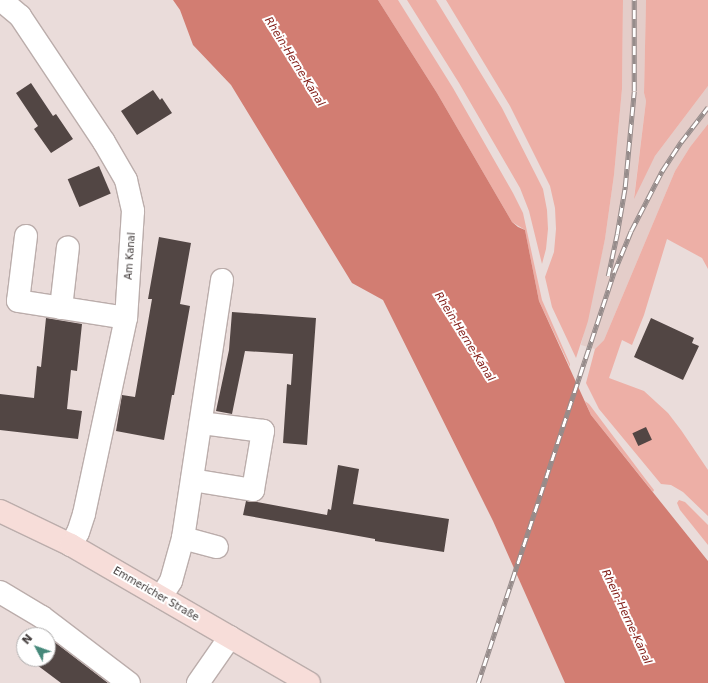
<!DOCTYPE html>
<html>
<head>
<meta charset="utf-8">
<style>
  body { margin:0 }
  #map { position:relative; width:708px; height:683px; overflow:hidden; background:#eadcda; font-family:"DejaVu Sans",sans-serif }
  div>[style] { position:absolute }
  .built>* { inset:0; background:#e4cdc9 }
  .green>* { inset:0; background:#edafa6 }
  .water>* { inset:0; background:#d27d72 }
  .building>* { inset:0; background:#524644; transform-origin:0 0 }
  .roads { filter:drop-shadow(1px 0 #bbadab) drop-shadow(-1px 0 #bbadab) drop-shadow(0 1px #bbadab) drop-shadow(0 -1px #bbadab) }
  .minor>* { height:22px; margin:-11px; padding:0 11px; transform-origin:11px; border-radius:11px; background:#fff }
  .major>* { height:22px; margin:-11px; padding:0 11px; transform-origin:11px; border-radius:11px; background:#f7ddd9 }
  .rail>* { height:4.5px; margin-top:-2.25px; transform-origin:0; background:repeating-linear-gradient(90deg,#fff 0 9px,#968c8b 0 18px); box-sizing:border-box; border-block:1px solid #968c8b }
  span { translate:-50% -50%; white-space:nowrap; text-align:center; line-height:1.15; -webkit-text-stroke:4px #fff; paint-order:stroke }
  .street-label { font-size:10px; color:#3d3736 }
  .water-label { font-size:11px; color:#811c16; font-style:italic }
  .north { position:absolute; left:16px; top:627px; width:40px; height:40px; box-sizing:border-box; background:#fff; border:1px solid #b1afaf; border-radius:50%; rotate:311deg; font-size:11px; font-weight:700; line-height:16px; text-align:center; color:#3d3736 }
  .north::after { content:''; display:block; margin:auto; width:14px; height:18px; background:#46897b; clip-path:polygon(50% 0,100% 100%,50% 72%,0 100%) }
</style>
</head>
<body>
<div id="map">
  <div class="built">
    <i style="clip-path:polygon(623px 0,646px 0,644px 93px,646px 101px,634px 197px,655px 156px,708px 86px,708px 124px,690px 147px,675px 171px,604px 340px,595px 349px,581px 345px,605px 239px,614px 175px,622px 89px)"></i>
  </div>
  <div class="green">
    <i style="clip-path:polygon(378px 0,398px 0,453px 88px,513px 193px,523px 213px,542px 300px,570px 364px,570px 367px,539px 301px,525px 230px,512px 222px,437px 93px)"></i>
    <i style="clip-path:polygon(407px 0,436px 0,502px 108px,543px 189px,547px 210px,548px 229px,546px 249px,542px 264px,529px 211px,520px 188px,459px 83px)"></i>
    <i style="clip-path:polygon(446px 0,623px 0,622px 89px,614px 175px,605px 239px,588px 321px,576px 358px,552px 307px,545px 277px,554px 252px,556px 229px,555px 208px,550px 186px,510px 106px)"></i>
    <i style="clip-path:polygon(646px 0,708px 0,708px 86px,655px 156px,634px 199px,646px 101px,644px 93px)"></i>
    <i style="clip-path:polygon(708px 124px,708px 269px,702px 258px,667px 239px,644px 315px,632px 345px,622px 340px,609px 378px,644px 391px,668px 413px,681px 430px,708px 470px,708px 516px,683px 492px,671px 485px,661px 484px,599px 409px,586px 383px,595px 349px,604px 340px,675px 171px,690px 147px)"></i>
    <i style="clip-path:polygon(585px 401px,589px 404px,647px 481px,654px 490px,653px 492px,591px 415px)"></i>
    <i style="clip-path:polygon(679px 500px,685px 502px,708px 525px,708px 545px,680px 510px,677px 503px)"></i>
  </div>
  <div class="water">
    <i style="clip-path:polygon(173px 0,378px 0,437px 93px,512px 222px,518px 227px,525px 230px,539px 301px,591px 415px,708px 561px,708px 683px,565px 683px,493px 521px,383px 300px,352px 283px,231px 85px,193px 45px,180px 10px)"></i>
  </div>
  <div class="building">
    <i style="clip-path:polygon(31px 83px,53px 116px,56px 114px,73px 139px,51px 153px,34px 129px,38px 126px,16px 93px)"></i>
    <i style="clip-path:polygon(153px 90px,160px 100px,162px 98px,172px 113px,137px 135px,121px 111px)"></i>
    <i style="left:99px;top:166px;width:30px;height:34px;rotate:67deg"></i>
    <i style="clip-path:polygon(159px 237px,191px 243px,180px 304px,190px 306px,174px 395px,172px 395px,164px 440px,116px 431px,122px 395px,135px 397px,152px 299px,148px 299px)"></i>
    <i style="clip-path:polygon(232px 312px,316px 318px,307px 445px,283px 443px,287px 384px,291px 385px,293px 354px,245px 351px,232px 414px,216px 411px,229px 350px)"></i>
    <i style="clip-path:polygon(46px 318px,82px 324px,77px 371px,71px 370px,67px 409px,82px 411px,78px 439px,0 430px,0 394px,34px 398px,37px 366px,41px 367px)"></i>
    <i style="clip-path:polygon(651px 318px,694px 338px,692px 343px,699px 346px,683px 380px,634px 357px)"></i>
    <i style="left:646px;top:427px;width:14px;height:15px;rotate:65deg"></i>
    <i style="clip-path:polygon(338px 465px,359px 469px,353px 504px,449px 519px,444px 552px,375px 541px,375px 539px,243px 515px,246px 501px,257px 502px,327px 515px,328px 509px,331px 510px)"></i>
    <i style="clip-path:polygon(48px 637px,108px 683px,61px 683px,29px 659px,48px 659px)"></i>
  </div>
  <div class="roads">
    <div class="minor">
      <i style="left:1px;top:0;width:25px;rotate:40deg"></i>
      <i style="left:20px;top:16px;width:151px;rotate:56.3deg"></i>
      <i style="left:104px;top:142px;width:44px;rotate:59.9deg"></i>
      <i style="left:126px;top:180px;width:32px;rotate:77deg"></i>
      <i style="left:133px;top:211px;width:107px;rotate:93.7deg"></i>
      <i style="left:126px;top:318px;width:200px;rotate:102.1deg"></i>
      <i style="left:84px;top:514px;width:19px;rotate:108deg"></i>
      <i style="left:78px;top:532px;width:15px;rotate:118deg"></i>
      <i style="left:26px;top:236px;width:65px;rotate:97deg"></i>
      <i style="left:18px;top:301px;width:109px;rotate:8.9deg"></i>
      <i style="left:61px;top:308px;width:61px;rotate:-83.5deg"></i>
      <i style="left:192px;top:480px;width:62px;rotate:9.3deg"></i>
      <i style="left:253px;top:490px;width:60px;rotate:-80.4deg"></i>
      <i style="left:263px;top:431px;width:63px;rotate:-172.6deg"></i>
      <i style="left:183px;top:538px;width:35px;rotate:15deg"></i>
      <i style="left:0;top:592px;width:49px;rotate:30.8deg"></i>
      <i style="left:42px;top:617px;width:109px;rotate:37.2deg"></i>
      <i style="left:161px;top:597px;width:19px;rotate:-58deg"></i>
      <i style="left:171px;top:581px;width:45px;rotate:-74.4deg"></i>
      <i style="left:183px;top:538px;width:261px;rotate:-81.4deg"></i>
      <i style="left:198px;top:683px;width:56px;rotate:-55.2deg"></i>
    </div>
    <div class="major">
      <i style="left:0;top:511px;width:79px;rotate:25.6deg"></i>
      <i style="left:71px;top:545px;width:275px;rotate:30.1deg"></i>
    </div>
  </div>
  <div class="rail">
    <i style="left:608px;top:276px;width:43px;rotate:-77.9deg"></i>
    <i style="left:617px;top:234px;width:48px;rotate:-80.3deg"></i>
    <i style="left:625px;top:187px;width:96px;rotate:-84.6deg"></i>
    <i style="left:634px;top:91px;width:91px;rotate:-90deg"></i>
    <i style="left:478px;top:683px;width:433px;rotate:-71.7deg"></i>
    <i style="left:614px;top:272px;width:44px;rotate:-67.5deg"></i>
    <i style="left:631px;top:231px;width:68px;rotate:-62.7deg"></i>
    <i style="left:662px;top:171px;width:35px;rotate:-57deg"></i>
    <i style="left:681px;top:142px;width:44px;rotate:-52.4deg"></i>
  </div>
  <div class="street-label">
    <span style="left:130px;top:256px;rotate:-86deg">Am Kanal</span>
    <span style="left:156px;top:594px;rotate:30deg">Emmericher Straße</span>
  </div>
  <div class="water-label">
    <span style="left:294px;top:62px;rotate:58deg">Rhein-Herne-Kanal</span>
    <span style="left:464px;top:337px;rotate:58deg">Rhein-Herne-Kanal</span>
    <span style="left:626px;top:617px;rotate:65deg">Rhein-Herne-Kanal</span>
  </div>
  <div class="north">N</div>
</div>
</body>
</html>
